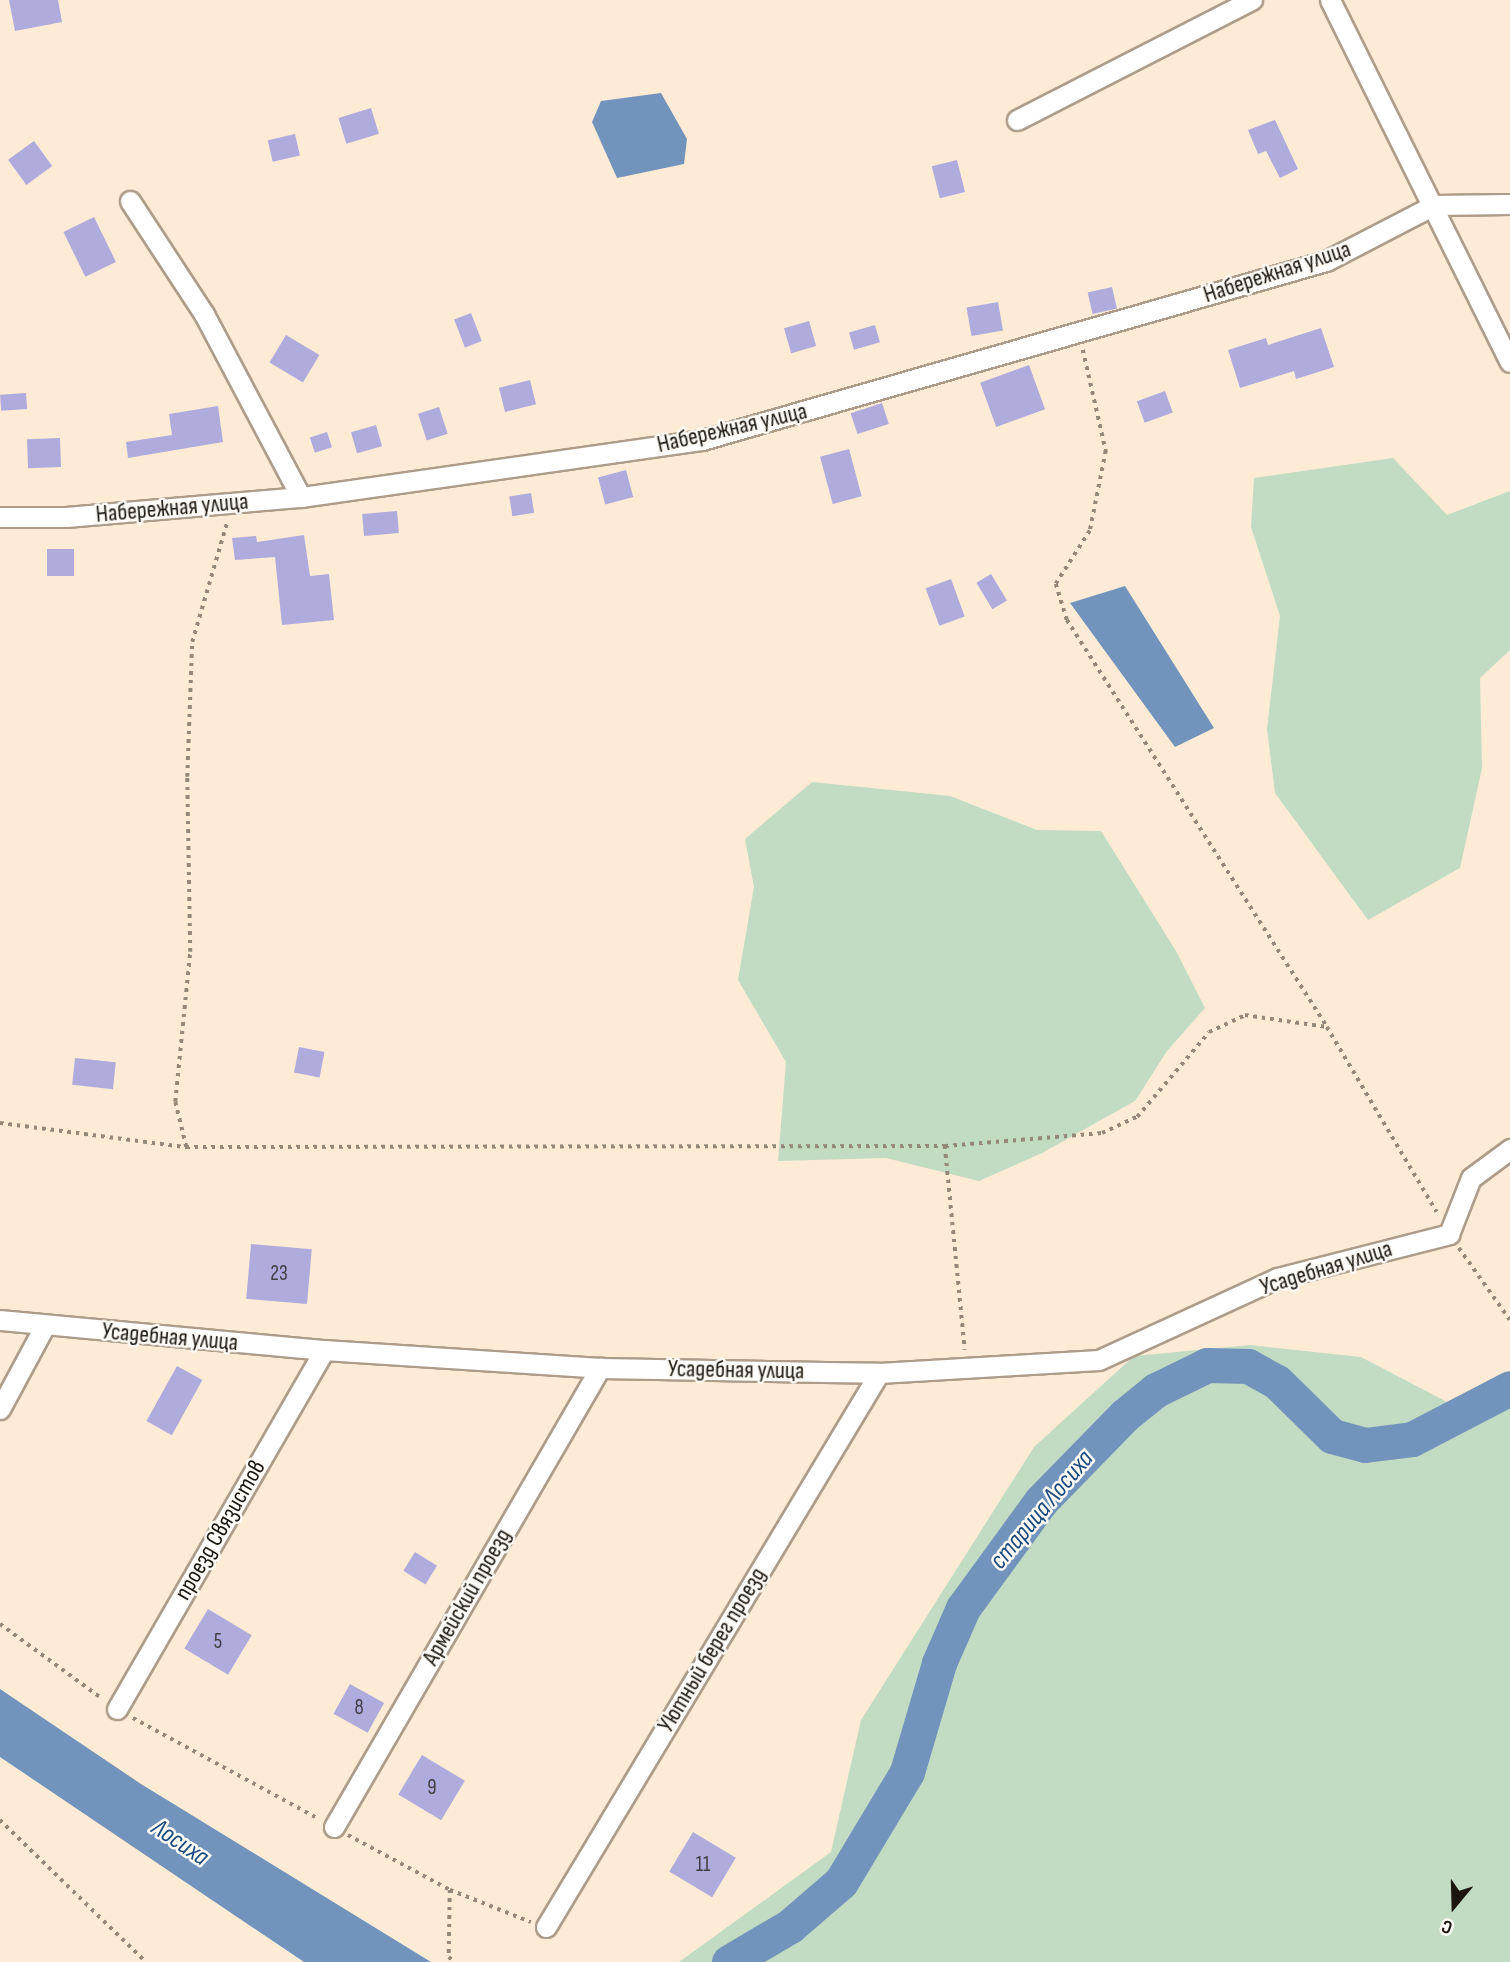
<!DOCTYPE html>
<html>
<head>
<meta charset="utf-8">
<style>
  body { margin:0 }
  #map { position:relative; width:1510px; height:1962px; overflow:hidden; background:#fdebd6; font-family:"Sofia Sans Condensed",sans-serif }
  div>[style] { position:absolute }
  .green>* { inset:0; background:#c2dbc3 }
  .water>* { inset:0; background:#7294bc }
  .river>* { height:35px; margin:-17.5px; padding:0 17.5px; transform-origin:17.5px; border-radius:17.5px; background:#7294bc }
  .building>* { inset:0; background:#afabdd; transform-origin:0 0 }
  .path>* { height:3.5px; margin-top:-1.75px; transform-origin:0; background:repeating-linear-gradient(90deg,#958879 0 3.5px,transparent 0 8.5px) }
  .roads { filter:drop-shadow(2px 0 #ad9c89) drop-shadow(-2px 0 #ad9c89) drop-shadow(0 2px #ad9c89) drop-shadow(0 -2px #ad9c89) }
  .minor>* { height:19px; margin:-9.5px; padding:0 9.5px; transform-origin:9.5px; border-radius:9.5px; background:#fff }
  span { translate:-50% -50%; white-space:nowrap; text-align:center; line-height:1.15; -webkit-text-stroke:5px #fefbf7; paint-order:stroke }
  .number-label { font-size:21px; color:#413b42 }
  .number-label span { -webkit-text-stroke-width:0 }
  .street-label { font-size:24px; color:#1c160e }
  .water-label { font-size:26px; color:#1a4a7e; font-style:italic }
  .north { position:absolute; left:1419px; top:1871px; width:70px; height:70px; -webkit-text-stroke:5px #fefbf7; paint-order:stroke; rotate:199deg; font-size:19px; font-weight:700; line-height:28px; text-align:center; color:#1c160e }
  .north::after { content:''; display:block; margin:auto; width:24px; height:32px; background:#1c160e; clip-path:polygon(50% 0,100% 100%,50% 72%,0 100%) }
</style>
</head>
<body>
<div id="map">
  <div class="green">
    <i style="clip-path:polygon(1393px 458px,1447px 515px,1510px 491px,1510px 650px,1480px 678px,1482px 768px,1460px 868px,1368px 920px,1275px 793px,1267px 729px,1280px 616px,1251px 527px,1254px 478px)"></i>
    <i style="clip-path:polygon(812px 782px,950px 796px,1037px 830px,1101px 831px,1176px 951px,1205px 1008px,1167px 1051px,1135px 1101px,1042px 1153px,979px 1181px,886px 1158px,778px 1161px,786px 1062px,738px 980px,754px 887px,745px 839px)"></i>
    <i style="clip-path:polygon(1250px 1345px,1361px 1357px,1447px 1402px,1510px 1408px,1510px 1962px,679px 1962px,831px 1852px,861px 1720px,1034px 1447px,1134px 1356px)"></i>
  </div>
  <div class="water">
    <i style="clip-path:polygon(661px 93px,687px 139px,684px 164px,617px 178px,592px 122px,601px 101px)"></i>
    <i style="clip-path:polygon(1125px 586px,1214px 728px,1175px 747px,1070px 603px)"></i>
    <i style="clip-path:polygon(0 1689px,141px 1784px,431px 1962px,304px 1962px,0 1757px)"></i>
  </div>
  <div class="river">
    <i style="left:729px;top:1962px;width:71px;rotate:-30.5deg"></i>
    <i style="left:790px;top:1926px;width:67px;rotate:-40.8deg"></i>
    <i style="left:841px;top:1882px;width:128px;rotate:-59deg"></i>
    <i style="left:907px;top:1772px;width:114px;rotate:-73.6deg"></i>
    <i style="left:939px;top:1663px;width:60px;rotate:-66.4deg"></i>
    <i style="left:963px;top:1608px;width:132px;rotate:-53.9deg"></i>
    <i style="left:1041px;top:1501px;width:120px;rotate:-45.7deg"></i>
    <i style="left:1125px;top:1415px;width:40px;rotate:-39deg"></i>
    <i style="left:1156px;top:1390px;width:57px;rotate:-26.1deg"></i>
    <i style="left:1207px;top:1365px;width:41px;rotate:1.4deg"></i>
    <i style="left:1248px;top:1366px;width:33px;rotate:29deg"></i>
    <i style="left:1277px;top:1382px;width:77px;rotate:44.5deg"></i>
    <i style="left:1332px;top:1436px;width:34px;rotate:15deg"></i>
    <i style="left:1365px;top:1445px;width:47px;rotate:-7.3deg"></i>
    <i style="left:1412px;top:1439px;width:110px;rotate:-27.5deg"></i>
  </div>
  <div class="building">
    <i style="clip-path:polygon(9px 0,58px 0,62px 22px,15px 31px)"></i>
    <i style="left:371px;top:108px;width:27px;height:34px;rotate:73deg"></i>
    <i style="clip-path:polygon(1275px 120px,1298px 169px,1280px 178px,1266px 151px,1258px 154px,1248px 130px)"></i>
    <i style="left:295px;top:134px;width:22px;height:28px;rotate:77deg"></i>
    <i style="left:34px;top:141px;width:31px;height:32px;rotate:54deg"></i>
    <i style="left:957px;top:160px;width:33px;height:26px;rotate:76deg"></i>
    <i style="left:94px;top:217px;width:50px;height:34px;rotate:64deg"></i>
    <i style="left:1112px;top:287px;width:22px;height:25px;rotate:77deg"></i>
    <i style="left:998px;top:302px;width:29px;height:32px;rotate:80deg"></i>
    <i style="left:471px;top:313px;width:30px;height:18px;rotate:69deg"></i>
    <i style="left:809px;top:321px;width:26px;height:26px;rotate:74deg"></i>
    <i style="left:875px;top:325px;width:18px;height:27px;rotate:74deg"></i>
    <i style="clip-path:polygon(1321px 328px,1334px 367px,1296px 379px,1294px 371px,1240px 388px,1228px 350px,1266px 338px,1268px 345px)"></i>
    <i style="left:286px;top:335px;width:39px;height:32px;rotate:31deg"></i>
    <i style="left:1029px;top:365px;width:47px;height:52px;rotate:70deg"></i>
    <i style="left:530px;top:380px;width:25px;height:32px;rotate:76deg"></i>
    <i style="left:1165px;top:391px;width:23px;height:30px;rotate:70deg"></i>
    <i style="left:26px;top:393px;width:16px;height:26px;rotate:86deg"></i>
    <i style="left:882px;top:403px;width:22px;height:33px;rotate:72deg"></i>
    <i style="clip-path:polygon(218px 406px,223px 442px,128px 458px,126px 442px,172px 435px,169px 414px)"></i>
    <i style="left:439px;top:407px;width:28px;height:22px;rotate:72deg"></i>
    <i style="left:376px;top:425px;width:22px;height:26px;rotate:74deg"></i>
    <i style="left:327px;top:432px;width:16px;height:18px;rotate:72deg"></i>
    <i style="left:60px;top:438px;width:29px;height:33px;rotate:88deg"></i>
    <i style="left:849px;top:449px;width:49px;height:30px;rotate:75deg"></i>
    <i style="left:626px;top:470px;width:28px;height:29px;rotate:75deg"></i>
    <i style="left:531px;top:493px;width:20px;height:22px;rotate:81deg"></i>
    <i style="left:397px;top:511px;width:22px;height:35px;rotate:85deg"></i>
    <i style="clip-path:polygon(304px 535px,310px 576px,329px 574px,334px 620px,282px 625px,275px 557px,235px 560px,232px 538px,256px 536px,257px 542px)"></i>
    <i style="left:47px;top:549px;width:27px;height:27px"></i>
    <i style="left:991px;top:574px;width:31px;height:17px;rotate:59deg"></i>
    <i style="left:951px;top:579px;width:40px;height:27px;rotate:70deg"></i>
    <i style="left:299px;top:1047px;width:26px;height:26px;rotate:11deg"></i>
    <i style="left:75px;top:1058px;width:41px;height:27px;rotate:6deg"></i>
    <i style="left:251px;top:1244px;width:61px;height:55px;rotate:5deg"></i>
    <i style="left:177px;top:1366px;width:29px;height:63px;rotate:29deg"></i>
    <i style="left:415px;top:1552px;width:26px;height:22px;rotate:32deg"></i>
    <i style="left:208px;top:1609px;width:51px;height:46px;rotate:31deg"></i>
    <i style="left:350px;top:1684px;width:39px;height:34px;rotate:29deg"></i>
    <i style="left:422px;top:1755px;width:50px;height:46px;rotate:31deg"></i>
    <i style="left:693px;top:1832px;width:50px;height:46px;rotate:31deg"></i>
  </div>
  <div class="path">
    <i style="left:1083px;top:350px;width:104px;rotate:77.2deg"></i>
    <i style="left:1106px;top:451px;width:82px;rotate:101.3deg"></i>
    <i style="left:1090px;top:531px;width:63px;rotate:122.7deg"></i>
    <i style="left:1056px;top:584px;width:38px;rotate:73deg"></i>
    <i style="left:1067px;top:620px;width:483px;rotate:57.4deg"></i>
    <i style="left:1327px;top:1027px;width:215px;rotate:59.3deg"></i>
    <i style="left:0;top:1123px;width:188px;rotate:7.4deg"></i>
    <i style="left:186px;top:1147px;width:759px;rotate:-0.08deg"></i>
    <i style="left:945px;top:1146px;width:158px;rotate:-4.7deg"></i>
    <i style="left:1102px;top:1133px;width:38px;rotate:-25deg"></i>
    <i style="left:1137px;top:1117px;width:111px;rotate:-49.7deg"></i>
    <i style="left:1209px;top:1032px;width:40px;rotate:-25deg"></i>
    <i style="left:1245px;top:1015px;width:83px;rotate:8.3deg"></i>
    <i style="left:945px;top:1146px;width:205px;rotate:84.4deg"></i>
    <i style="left:186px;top:1147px;width:46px;rotate:-103.7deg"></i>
    <i style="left:175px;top:1102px;width:151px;rotate:-84.3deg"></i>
    <i style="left:190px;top:952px;width:175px;rotate:-91deg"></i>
    <i style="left:187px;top:777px;width:135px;rotate:-87.9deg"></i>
    <i style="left:192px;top:642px;width:125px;rotate:-73.7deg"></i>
    <i style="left:1459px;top:1248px;width:88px;rotate:54.7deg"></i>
    <i style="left:0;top:1624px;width:127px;rotate:36.1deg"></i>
    <i style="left:133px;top:1718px;width:209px;rotate:28.5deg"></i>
    <i style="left:0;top:1820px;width:204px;rotate:44.2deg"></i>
    <i style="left:348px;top:1835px;width:116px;rotate:28.3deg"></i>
    <i style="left:450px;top:1890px;width:87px;rotate:21.6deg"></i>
    <i style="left:450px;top:1890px;width:67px;rotate:90.9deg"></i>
    <i style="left:449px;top:1957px;width:7px;rotate:45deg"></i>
  </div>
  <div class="roads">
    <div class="minor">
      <i style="left:1330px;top:0;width:404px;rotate:63.6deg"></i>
      <i style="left:1017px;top:120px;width:264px;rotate:-27.1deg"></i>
      <i style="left:130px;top:201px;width:135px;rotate:56.8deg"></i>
      <i style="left:204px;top:314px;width:207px;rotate:62.1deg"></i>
      <i style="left:0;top:517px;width:66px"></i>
      <i style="left:66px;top:517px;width:236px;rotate:-4.9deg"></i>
      <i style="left:301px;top:497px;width:405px;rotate:-8.1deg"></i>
      <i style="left:702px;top:440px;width:649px;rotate:-16.01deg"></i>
      <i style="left:1326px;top:261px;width:122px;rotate:-27.4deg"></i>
      <i style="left:1434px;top:205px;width:76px;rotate:-0.8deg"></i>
      <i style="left:0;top:1320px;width:325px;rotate:5.3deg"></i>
      <i style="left:324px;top:1350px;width:277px;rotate:3.7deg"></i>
      <i style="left:600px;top:1368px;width:279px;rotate:1deg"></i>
      <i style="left:879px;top:1373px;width:220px;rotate:-3.4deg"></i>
      <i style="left:1099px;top:1360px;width:196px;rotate:-24.7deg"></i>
      <i style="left:1277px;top:1278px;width:178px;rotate:-14.3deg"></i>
      <i style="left:1449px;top:1234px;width:60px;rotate:-68.6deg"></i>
      <i style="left:1471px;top:1178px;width:49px;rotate:-36.6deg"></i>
      <i style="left:0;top:1409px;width:93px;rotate:-61.8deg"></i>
      <i style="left:117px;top:1709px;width:414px;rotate:-60deg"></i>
      <i style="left:334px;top:1827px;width:531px;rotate:-59.91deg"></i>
      <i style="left:546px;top:1927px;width:646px;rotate:-58.99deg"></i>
    </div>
  </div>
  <div class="number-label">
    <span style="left:279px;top:1274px">23</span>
    <span style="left:218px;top:1642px">5</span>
    <span style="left:359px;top:1708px">8</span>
    <span style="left:432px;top:1788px">9</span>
    <span style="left:703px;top:1865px">11</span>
  </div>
  <div class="street-label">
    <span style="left:1277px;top:272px;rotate:-18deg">Набережная улица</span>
    <span style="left:732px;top:428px;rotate:-13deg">Набережная улица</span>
    <span style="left:172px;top:508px;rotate:-5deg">Набережная улица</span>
    <span style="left:1326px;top:1268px;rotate:-17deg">Усадебная улица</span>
    <span style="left:170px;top:1337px;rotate:5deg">Усадебная улица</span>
    <span style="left:736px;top:1370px;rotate:1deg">Усадебная улица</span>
    <span style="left:220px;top:1530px;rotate:-60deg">проезд Связистов</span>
    <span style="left:467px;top:1597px;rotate:-60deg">Армейский проезд</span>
    <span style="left:712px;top:1650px;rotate:-59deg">Уютный берег проезд</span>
  </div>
  <div class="water-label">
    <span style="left:1042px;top:1510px;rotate:-50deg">старица Лосиха</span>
    <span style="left:180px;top:1843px;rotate:34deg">Лосиха</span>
  </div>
  <div class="north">С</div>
</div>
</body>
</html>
